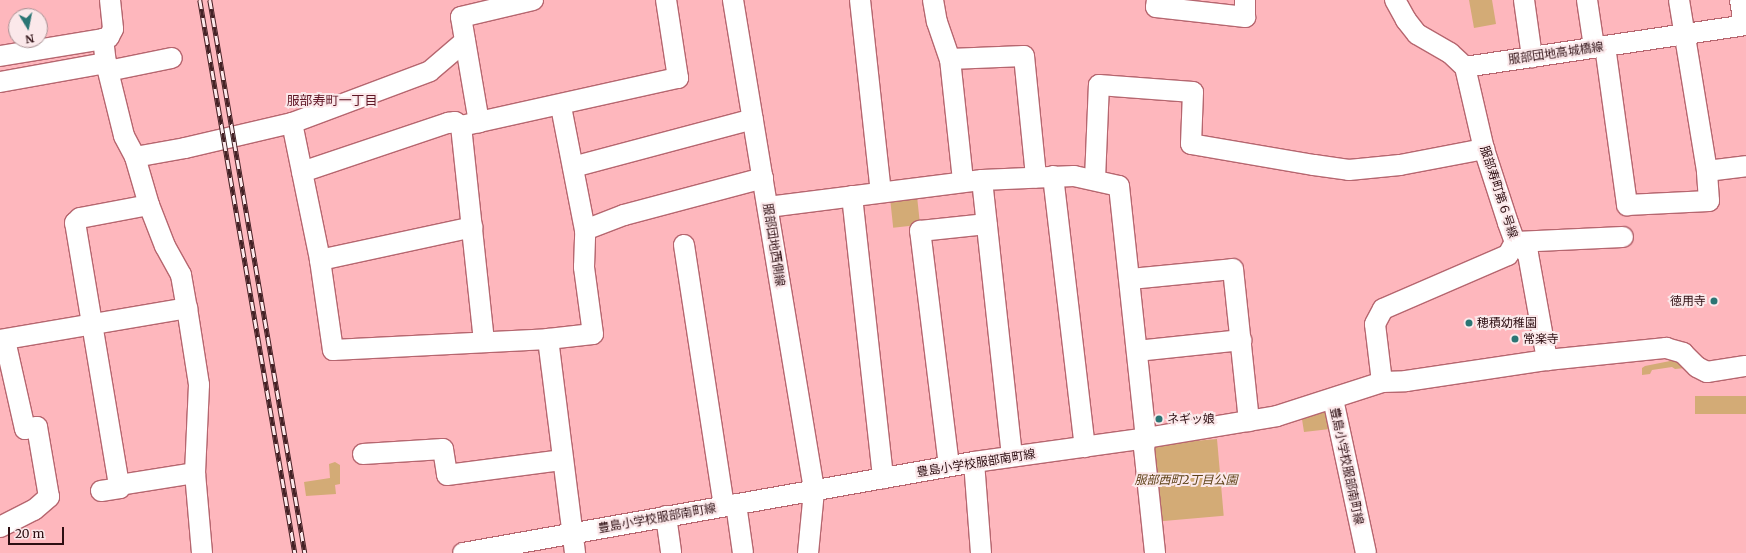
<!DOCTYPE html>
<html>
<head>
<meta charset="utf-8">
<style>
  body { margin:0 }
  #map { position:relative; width:1746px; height:553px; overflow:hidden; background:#feb7bd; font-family:Merriweather,"Noto Sans JP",serif }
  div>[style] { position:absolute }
  .green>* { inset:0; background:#d3ab76; transform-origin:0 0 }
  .roads { filter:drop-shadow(1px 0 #b6666f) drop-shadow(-1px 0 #b6666f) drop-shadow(0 1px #b6666f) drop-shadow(0 -1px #b6666f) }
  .street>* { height:20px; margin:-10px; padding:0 10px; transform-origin:10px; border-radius:10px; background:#fff }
  .rail>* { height:4.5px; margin-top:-2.25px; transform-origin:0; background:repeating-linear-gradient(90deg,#fbe8ea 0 9px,#452226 0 18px); box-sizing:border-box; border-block:1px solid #452226 }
  .dots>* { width:11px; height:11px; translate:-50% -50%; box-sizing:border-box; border:2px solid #fbe8ea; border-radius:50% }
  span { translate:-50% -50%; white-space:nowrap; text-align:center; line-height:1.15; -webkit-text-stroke:4px #fbe8ea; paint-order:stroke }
  .street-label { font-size:12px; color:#2d0e12 }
  .poi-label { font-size:12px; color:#2d0e12 }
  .right { translate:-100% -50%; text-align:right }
  .left { translate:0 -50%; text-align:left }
  .park-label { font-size:12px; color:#5e4218; font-style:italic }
  .neighbourhood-label { font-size:13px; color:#5f1726 }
  .north { position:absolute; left:8px; top:8px; width:40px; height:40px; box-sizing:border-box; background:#fbe8ea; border:1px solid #a99194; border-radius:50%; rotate:170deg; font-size:11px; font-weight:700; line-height:16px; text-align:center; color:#2d0e12 }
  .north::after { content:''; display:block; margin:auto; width:14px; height:18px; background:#2b7574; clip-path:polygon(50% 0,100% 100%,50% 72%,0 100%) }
  .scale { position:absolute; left:8px; top:527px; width:56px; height:18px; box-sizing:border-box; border:2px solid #2d0e12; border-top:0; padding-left:5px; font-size:12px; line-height:14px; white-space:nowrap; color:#2d0e12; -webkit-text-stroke:3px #fbe8ea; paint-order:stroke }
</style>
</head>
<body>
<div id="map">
  <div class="green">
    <i style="clip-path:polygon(1469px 0,1492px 0,1496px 24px,1474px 28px)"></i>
    <i style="left:917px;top:196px;width:29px;height:27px;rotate:84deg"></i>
    <i style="clip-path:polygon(1670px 361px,1678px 361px,1685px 368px,1675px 369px,1672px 367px,1652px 370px,1650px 374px,1642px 375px,1642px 368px,1645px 366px)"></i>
    <i style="left:1746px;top:396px;width:18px;height:51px;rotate:90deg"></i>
    <i style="clip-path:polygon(1324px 412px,1327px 414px,1330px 429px,1304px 432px,1302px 419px)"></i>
    <i style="left:1217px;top:439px;width:77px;height:66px;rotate:85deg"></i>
    <i style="clip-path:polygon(335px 462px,340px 465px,340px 484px,335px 485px,336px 494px,306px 496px,304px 482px,330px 478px,329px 464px)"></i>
  </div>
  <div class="roads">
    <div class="street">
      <i style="left:110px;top:0;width:29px;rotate:84deg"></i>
      <i style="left:113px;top:29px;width:9px;rotate:117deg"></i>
      <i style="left:109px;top:37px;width:6px;rotate:162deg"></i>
      <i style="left:103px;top:39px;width:24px;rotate:83deg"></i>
      <i style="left:106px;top:63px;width:75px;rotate:76.1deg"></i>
      <i style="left:124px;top:136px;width:24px;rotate:62deg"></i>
      <i style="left:135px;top:157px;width:50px;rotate:73.7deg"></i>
      <i style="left:149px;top:205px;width:44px;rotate:68.7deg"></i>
      <i style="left:165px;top:246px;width:33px;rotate:61deg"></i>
      <i style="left:181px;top:275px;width:34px;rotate:80deg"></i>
      <i style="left:187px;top:308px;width:78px;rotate:81.1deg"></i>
      <i style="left:199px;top:385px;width:88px;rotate:92.6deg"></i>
      <i style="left:195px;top:473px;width:80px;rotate:85deg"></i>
      <i style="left:533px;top:0;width:74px;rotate:166.7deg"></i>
      <i style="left:461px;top:17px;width:107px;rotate:80.3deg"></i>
      <i style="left:479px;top:122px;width:204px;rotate:-12.5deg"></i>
      <i style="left:678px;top:78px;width:79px;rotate:-98.7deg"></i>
      <i style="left:733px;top:0;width:498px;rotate:80.6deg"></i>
      <i style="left:814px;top:491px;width:62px;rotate:95.5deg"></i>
      <i style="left:860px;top:0;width:193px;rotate:83.8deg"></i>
      <i style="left:933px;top:0;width:22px;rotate:80deg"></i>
      <i style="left:937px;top:22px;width:39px;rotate:71deg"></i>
      <i style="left:950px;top:59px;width:123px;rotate:83.9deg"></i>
      <i style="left:1157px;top:0;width:7px;rotate:98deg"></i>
      <i style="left:1156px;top:7px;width:90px;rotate:6.4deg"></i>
      <i style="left:1245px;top:17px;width:17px;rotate:-90deg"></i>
      <i style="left:1395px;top:0;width:23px;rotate:61deg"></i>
      <i style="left:1406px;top:20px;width:18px;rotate:52deg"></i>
      <i style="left:1417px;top:34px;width:38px;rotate:30deg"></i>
      <i style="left:1450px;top:53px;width:21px;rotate:43deg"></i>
      <i style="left:1465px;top:67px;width:84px;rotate:77deg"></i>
      <i style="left:1484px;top:149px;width:78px;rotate:72deg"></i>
      <i style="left:1508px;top:223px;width:20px;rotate:70deg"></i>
      <i style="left:1515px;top:242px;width:18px;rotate:43deg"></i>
      <i style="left:1528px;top:254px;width:108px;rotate:79.8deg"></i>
      <i style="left:1524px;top:0;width:58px;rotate:82deg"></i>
      <i style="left:1587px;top:0;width:48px;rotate:81.5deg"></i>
      <i style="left:1740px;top:0;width:25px;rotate:81deg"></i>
      <i style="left:1605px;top:46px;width:161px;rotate:82.1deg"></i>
      <i style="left:1627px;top:205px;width:82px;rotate:-2.8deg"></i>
      <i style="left:1709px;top:201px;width:30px;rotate:-94deg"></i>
      <i style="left:1707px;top:171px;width:173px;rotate:-99.3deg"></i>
      <i style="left:0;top:56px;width:104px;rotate:-9.4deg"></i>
      <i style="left:950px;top:59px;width:74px;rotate:-2.3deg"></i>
      <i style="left:1024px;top:56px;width:122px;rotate:84.3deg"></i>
      <i style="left:1465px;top:67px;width:284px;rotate:-8.5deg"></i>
      <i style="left:108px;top:71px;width:65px;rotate:-11.5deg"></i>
      <i style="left:0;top:82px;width:108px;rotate:-10.2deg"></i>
      <i style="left:479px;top:122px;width:18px;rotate:167deg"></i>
      <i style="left:461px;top:126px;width:217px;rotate:83.9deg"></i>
      <i style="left:292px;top:123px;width:140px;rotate:78.4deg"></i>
      <i style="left:320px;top:260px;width:91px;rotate:81.8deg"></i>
      <i style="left:333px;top:350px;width:215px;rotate:-2.9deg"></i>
      <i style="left:548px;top:339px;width:45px;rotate:-6.3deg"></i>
      <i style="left:593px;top:334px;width:68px;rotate:-97.7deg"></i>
      <i style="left:584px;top:267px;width:37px;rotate:-88deg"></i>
      <i style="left:585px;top:230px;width:126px;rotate:-101deg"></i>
      <i style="left:135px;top:157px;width:51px;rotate:-10.2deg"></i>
      <i style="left:185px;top:148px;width:110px;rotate:-13.2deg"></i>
      <i style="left:292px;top:123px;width:147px;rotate:-20.6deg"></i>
      <i style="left:430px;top:71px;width:46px;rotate:-40.6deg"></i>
      <i style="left:573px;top:167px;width:186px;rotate:-14.9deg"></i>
      <i style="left:1707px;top:171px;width:39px;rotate:-7deg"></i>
      <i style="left:302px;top:172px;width:154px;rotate:-18.6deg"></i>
      <i style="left:448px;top:123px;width:7px;rotate:-8deg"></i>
      <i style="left:455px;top:122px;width:7px;rotate:34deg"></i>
      <i style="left:1053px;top:176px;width:273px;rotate:83.3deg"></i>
      <i style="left:1095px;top:179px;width:94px;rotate:-87.6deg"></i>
      <i style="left:1099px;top:85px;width:94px;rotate:4.3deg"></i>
      <i style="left:1193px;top:92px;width:52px;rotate:92.2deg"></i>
      <i style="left:1191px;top:144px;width:125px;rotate:9.7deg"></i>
      <i style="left:1314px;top:165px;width:35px;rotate:8deg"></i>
      <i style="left:1349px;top:170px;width:51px;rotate:-5.6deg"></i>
      <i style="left:1400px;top:165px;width:86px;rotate:-10.8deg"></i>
      <i style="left:982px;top:180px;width:278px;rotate:83.8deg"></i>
      <i style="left:852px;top:196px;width:284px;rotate:83.7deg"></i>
      <i style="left:768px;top:207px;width:216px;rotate:-7.2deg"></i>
      <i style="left:982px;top:180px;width:92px;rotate:-2.5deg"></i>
      <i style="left:1074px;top:176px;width:46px;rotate:12.5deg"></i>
      <i style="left:1119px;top:186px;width:253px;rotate:83.9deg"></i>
      <i style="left:1146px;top:438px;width:10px;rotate:101deg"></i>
      <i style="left:1144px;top:448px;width:106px;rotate:84deg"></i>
      <i style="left:585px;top:230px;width:42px;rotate:-21deg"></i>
      <i style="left:624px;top:215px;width:144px;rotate:-14.9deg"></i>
      <i style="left:684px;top:245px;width:264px;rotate:81.3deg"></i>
      <i style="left:320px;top:260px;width:156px;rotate:-12.2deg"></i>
      <i style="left:1130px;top:279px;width:103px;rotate:-5.5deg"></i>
      <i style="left:1233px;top:269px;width:153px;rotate:84deg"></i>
      <i style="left:548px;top:339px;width:216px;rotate:82.8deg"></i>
      <i style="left:0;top:340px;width:190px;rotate:-9.7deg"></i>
      <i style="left:1137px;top:351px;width:105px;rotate:-6deg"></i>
      <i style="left:1382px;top:382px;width:58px;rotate:-96.9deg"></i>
      <i style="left:1375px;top:324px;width:17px;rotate:-62deg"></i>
      <i style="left:1383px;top:309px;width:136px;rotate:-23.4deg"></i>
      <i style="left:1508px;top:255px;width:15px;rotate:-62deg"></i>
      <i style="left:1515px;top:242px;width:108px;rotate:-2.7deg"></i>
      <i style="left:1333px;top:399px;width:157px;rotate:77.9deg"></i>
      <i style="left:363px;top:454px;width:80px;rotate:-3.6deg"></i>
      <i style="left:443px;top:449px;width:26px;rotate:81deg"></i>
      <i style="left:447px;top:475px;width:117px;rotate:-7.4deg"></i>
      <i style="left:974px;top:462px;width:91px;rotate:85.6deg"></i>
      <i style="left:949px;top:466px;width:237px;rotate:-97deg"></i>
      <i style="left:920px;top:231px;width:67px;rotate:-6deg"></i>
      <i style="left:119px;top:485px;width:266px;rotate:-99.5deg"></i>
      <i style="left:75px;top:223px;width:7px;rotate:-45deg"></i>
      <i style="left:80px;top:218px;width:70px;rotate:-10.7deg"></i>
      <i style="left:101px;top:491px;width:19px;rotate:-9deg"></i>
      <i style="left:120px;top:488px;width:3px;rotate:-108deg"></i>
      <i style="left:119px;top:485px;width:77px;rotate:-9deg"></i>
      <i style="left:736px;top:504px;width:49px;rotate:81.9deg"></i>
      <i style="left:666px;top:516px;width:37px;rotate:82deg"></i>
      <i style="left:0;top:527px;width:38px;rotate:-27deg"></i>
      <i style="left:34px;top:510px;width:20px;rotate:-41deg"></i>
      <i style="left:49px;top:497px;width:71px;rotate:-99.7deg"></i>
      <i style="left:37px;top:427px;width:12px;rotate:171deg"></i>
      <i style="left:25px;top:429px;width:91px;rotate:-102.7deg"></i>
      <i style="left:463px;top:553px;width:519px;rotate:-10.1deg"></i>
      <i style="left:974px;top:462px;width:174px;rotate:-7.9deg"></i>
      <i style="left:1146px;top:438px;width:133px;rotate:-9.5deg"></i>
      <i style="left:1277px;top:416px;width:110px;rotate:-17.9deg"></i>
      <i style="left:1382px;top:382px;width:24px;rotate:-2deg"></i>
      <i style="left:1406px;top:381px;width:143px;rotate:-8.5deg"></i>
      <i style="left:1547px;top:360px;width:120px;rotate:-5.8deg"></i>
      <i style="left:1666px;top:348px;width:18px;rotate:16deg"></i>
      <i style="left:1683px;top:353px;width:20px;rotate:45deg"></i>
      <i style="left:1697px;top:367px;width:11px;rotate:27deg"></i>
      <i style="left:1707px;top:372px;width:39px;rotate:-9deg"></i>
    </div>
  </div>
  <div class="rail">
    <i style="left:200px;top:0;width:561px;rotate:80.25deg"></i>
    <i style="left:210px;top:0;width:561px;rotate:80.25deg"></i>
  </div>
  <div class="dots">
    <i style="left:1714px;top:301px;background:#2b7574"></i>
    <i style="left:1469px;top:323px;background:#2b7574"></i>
    <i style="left:1515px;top:339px;background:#2b7574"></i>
    <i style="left:1159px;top:419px;background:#2b7574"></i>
  </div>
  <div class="street-label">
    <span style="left:1556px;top:53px;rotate:-8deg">服部団地高城橋線</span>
    <span style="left:1499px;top:192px;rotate:72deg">服部寿町第６号線</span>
    <span style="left:774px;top:245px;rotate:81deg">服部団地西側線</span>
    <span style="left:976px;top:463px;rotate:-9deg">豊島小学校服部南町線</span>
    <span style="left:1347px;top:466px;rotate:78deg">豊島小学校服部南町線</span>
    <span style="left:657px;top:518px;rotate:-10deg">豊島小学校服部南町線</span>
  </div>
  <div class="poi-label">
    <span class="right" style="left:1706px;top:301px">徳用寺</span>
    <span class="left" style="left:1477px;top:323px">穂積幼稚園</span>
    <span class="left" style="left:1523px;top:339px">常楽寺</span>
    <span class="left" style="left:1167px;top:419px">ネギッ娘</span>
  </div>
  <div class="park-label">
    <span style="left:1186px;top:480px">服部西町2丁目公園</span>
  </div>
  <div class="neighbourhood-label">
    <span style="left:332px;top:101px">服部寿町一丁目</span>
  </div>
  <div class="north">N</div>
  <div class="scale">20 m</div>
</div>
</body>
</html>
